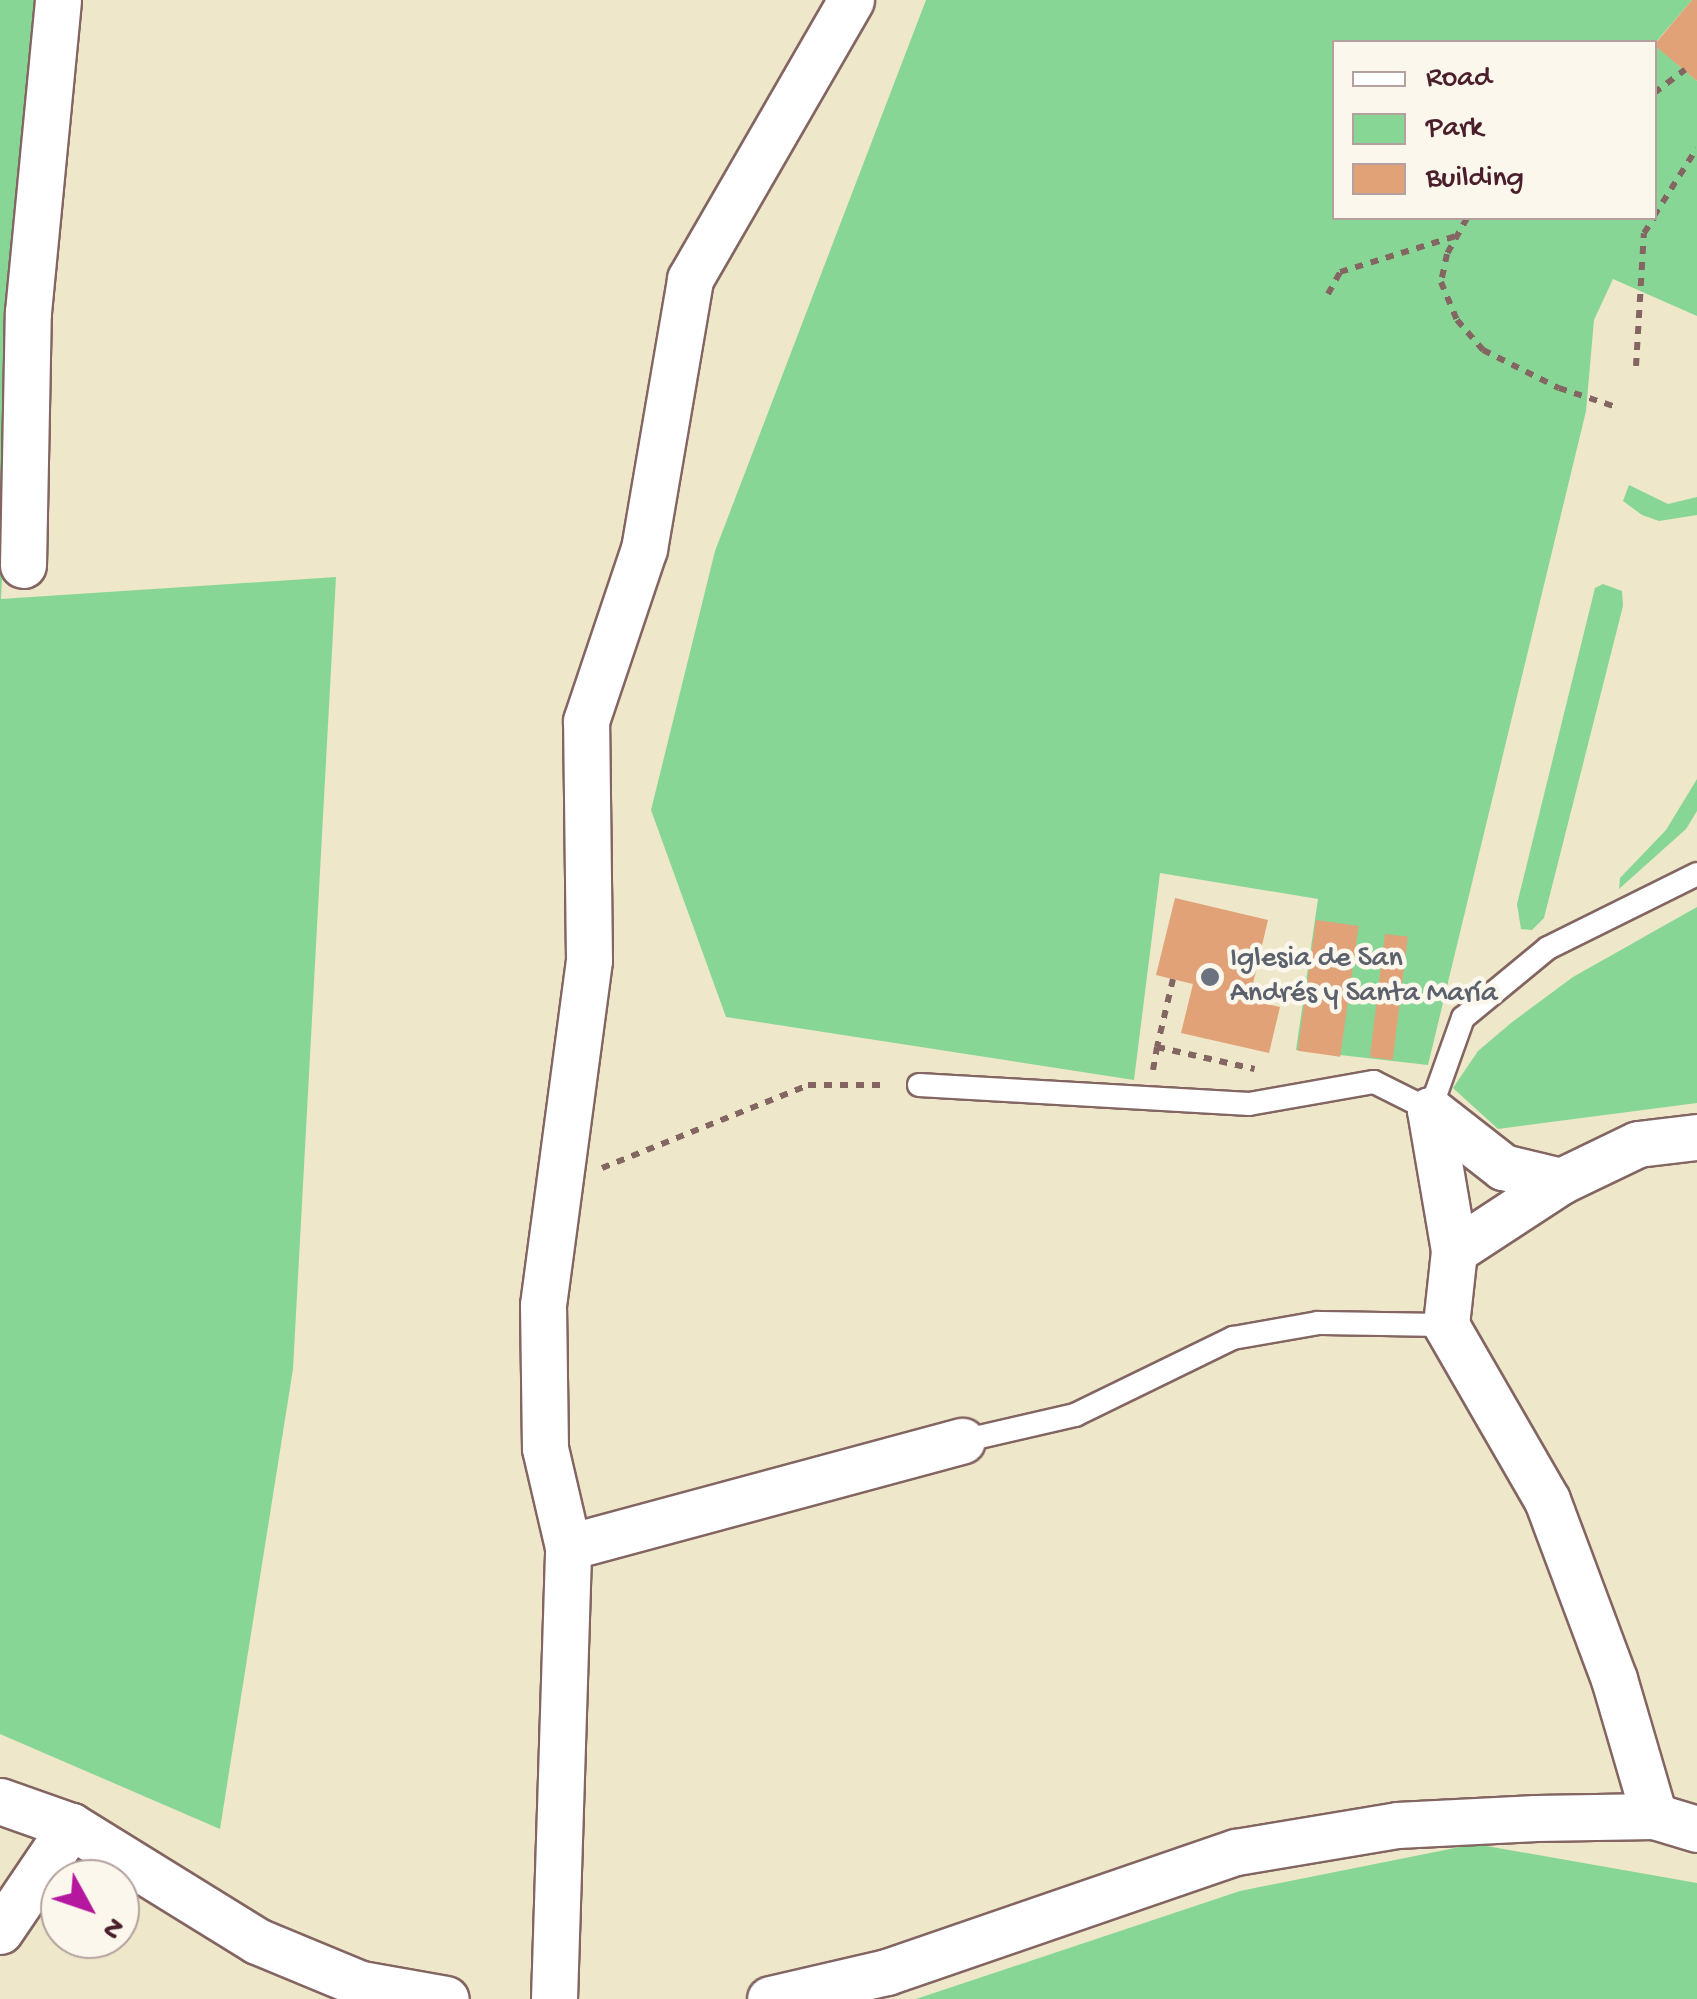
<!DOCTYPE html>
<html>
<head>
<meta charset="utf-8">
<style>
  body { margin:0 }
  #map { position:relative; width:1697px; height:1999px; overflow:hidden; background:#eee7c9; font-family:"Gochi Hand",sans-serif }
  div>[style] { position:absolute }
  .green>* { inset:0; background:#88d695 }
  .building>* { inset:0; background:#e1a278; transform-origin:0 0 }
  .path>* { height:6px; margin-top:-3px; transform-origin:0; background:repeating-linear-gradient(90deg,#836562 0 8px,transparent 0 16px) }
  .roads { filter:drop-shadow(2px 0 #836562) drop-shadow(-2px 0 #836562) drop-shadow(0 2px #836562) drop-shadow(0 -2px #836562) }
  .lane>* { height:22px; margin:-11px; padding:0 11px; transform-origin:11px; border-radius:11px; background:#fff }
  .street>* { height:45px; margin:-22.5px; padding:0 22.5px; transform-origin:22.5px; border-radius:22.5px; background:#fff }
  .dots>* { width:28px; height:28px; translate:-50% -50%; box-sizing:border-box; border:5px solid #fbf7ec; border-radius:50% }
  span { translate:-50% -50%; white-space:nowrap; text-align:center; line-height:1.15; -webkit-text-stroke:9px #fbf7ec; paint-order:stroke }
  .worship-label { font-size:30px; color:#5b616d }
  .left { translate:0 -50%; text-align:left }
  .legend { position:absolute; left:1332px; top:40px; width:325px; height:180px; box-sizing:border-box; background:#fbf7ec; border:2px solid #b4a19f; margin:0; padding:12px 18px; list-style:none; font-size:30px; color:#4a1f2b }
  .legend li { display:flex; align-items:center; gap:20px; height:50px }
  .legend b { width:50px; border:2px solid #b4a19f }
  .north { position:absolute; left:40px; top:1859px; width:100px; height:100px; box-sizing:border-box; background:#fbf7ec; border:2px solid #b4a19f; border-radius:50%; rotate:130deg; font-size:28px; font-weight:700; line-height:40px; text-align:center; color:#4a1f2b }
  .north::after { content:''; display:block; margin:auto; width:35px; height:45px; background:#b5179e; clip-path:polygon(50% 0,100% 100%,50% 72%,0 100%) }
</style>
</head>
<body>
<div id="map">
  <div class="green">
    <i style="clip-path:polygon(0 0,39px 0,24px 116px,1px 599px,336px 577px,293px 1369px,220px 1829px,0 1734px)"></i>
    <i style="clip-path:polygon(926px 0,1692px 0,1655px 43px,1334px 42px,1334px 218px,1654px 218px,1655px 45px,1697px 81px,1697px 316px,1613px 279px,1594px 320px,1586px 411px,1428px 1065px,1296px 1050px,1318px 899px,1160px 873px,1134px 1080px,726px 1017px,651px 810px,715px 551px)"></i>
    <i style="clip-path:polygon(1629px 485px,1668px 504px,1697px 497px,1697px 515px,1659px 521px,1642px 515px,1623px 501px)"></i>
    <i style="clip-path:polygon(1603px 584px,1622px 591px,1623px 606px,1544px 918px,1532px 930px,1521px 929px,1517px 904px,1595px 588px)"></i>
    <i style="clip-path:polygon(1697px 779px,1697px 811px,1686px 829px,1619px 889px,1620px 878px,1666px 830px)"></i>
    <i style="clip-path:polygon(1697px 907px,1697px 1103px,1498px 1129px,1453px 1088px,1478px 1051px,1511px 1023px,1573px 977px)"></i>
    <i style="clip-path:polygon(1475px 1844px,1697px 1883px,1697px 1999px,916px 1999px,1240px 1891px)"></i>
  </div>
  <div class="building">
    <i style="clip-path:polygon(1692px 0,1697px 0,1697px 81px,1654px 45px)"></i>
    <i style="clip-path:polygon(1175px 898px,1268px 920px,1249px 1000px,1280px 1007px,1269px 1053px,1181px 1033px,1193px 984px,1156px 975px)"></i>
    <i style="left:1316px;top:920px;width:43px;height:132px;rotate:8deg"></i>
    <i style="left:1385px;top:934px;width:23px;height:124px;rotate:7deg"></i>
  </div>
  <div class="path">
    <i style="left:1654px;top:93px;width:39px;rotate:-37deg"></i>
    <i style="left:1654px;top:216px;width:80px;rotate:-57.7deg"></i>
    <i style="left:1467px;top:218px;width:41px;rotate:119.1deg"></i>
    <i style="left:1447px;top:254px;width:29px;rotate:102deg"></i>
    <i style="left:1441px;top:282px;width:41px;rotate:67.2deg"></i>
    <i style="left:1457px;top:320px;width:40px;rotate:49deg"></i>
    <i style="left:1483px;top:350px;width:85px;rotate:26.6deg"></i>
    <i style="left:1559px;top:388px;width:57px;rotate:18.4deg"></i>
    <i style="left:1328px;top:294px;width:25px;rotate:-61deg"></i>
    <i style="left:1340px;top:272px;width:121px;rotate:-17.2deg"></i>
    <i style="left:1636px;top:366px;width:133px;rotate:-86.6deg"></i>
    <i style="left:1644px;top:233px;width:18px;rotate:-56deg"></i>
    <i style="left:1173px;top:979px;width:70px;rotate:103.2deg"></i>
    <i style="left:1157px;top:1047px;width:100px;rotate:12.7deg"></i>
    <i style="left:1153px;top:1070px;width:23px;rotate:-80deg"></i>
    <i style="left:602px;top:1168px;width:222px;rotate:-21.9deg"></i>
    <i style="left:808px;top:1085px;width:80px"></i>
  </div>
  <div class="roads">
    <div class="lane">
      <i style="left:919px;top:1085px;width:331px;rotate:3.3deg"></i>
      <i style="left:1249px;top:1104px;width:127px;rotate:-10deg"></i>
      <i style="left:1374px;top:1082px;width:63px;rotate:26.6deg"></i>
      <i style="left:1430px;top:1110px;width:98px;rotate:-70.3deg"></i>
      <i style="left:1463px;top:1018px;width:110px;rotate:-39.5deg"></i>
      <i style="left:1548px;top:948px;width:166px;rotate:-26.4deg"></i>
      <i style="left:962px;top:1441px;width:116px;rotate:-13deg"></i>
      <i style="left:1075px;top:1415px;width:176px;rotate:-26deg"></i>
      <i style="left:1233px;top:1338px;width:86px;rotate:-10deg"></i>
      <i style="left:1318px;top:1323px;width:128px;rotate:0.9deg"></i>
    </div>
    <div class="street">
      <i style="left:23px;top:565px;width:253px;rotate:-88.9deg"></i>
      <i style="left:28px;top:312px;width:313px;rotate:-84.5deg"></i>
      <i style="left:1430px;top:1110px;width:143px;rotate:80.3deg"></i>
      <i style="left:1454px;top:1251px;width:74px;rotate:96.2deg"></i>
      <i style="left:1446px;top:1325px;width:202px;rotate:60deg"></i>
      <i style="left:1547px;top:1500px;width:191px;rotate:69.5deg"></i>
      <i style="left:1614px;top:1679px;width:143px;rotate:73.7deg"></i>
      <i style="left:1430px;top:1110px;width:93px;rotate:38deg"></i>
      <i style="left:1503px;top:1167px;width:60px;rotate:13.6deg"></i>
      <i style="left:1454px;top:1251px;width:128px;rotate:-33.2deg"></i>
      <i style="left:1561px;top:1181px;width:85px;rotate:-25.7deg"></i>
      <i style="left:1638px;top:1144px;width:59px;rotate:-6.8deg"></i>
      <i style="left:568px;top:1547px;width:408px;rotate:-15.1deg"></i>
      <i style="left:0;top:1801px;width:75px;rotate:19.4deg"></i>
      <i style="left:71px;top:1826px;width:219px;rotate:31.7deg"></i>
      <i style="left:257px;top:1941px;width:113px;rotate:22.5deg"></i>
      <i style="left:361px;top:1984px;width:86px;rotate:10deg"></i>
      <i style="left:0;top:1931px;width:127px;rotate:-55.9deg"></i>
      <i style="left:554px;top:1999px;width:452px;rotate:-88.2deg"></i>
      <i style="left:568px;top:1547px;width:102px;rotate:-103.1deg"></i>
      <i style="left:545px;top:1448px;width:143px;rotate:-90.8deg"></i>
      <i style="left:543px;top:1305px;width:348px;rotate:-82.4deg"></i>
      <i style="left:589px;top:960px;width:239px;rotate:-90.7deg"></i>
      <i style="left:586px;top:721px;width:182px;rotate:-71.4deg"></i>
      <i style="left:644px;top:549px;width:274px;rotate:-80.3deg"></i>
      <i style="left:690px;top:279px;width:322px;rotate:-60deg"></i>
      <i style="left:770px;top:1999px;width:120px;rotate:-13deg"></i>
      <i style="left:887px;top:1972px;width:369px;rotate:-19deg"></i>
      <i style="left:1236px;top:1852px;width:163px;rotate:-9.5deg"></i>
      <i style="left:1397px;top:1825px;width:139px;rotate:-2.9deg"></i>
      <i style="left:1536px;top:1818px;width:118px;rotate:-1deg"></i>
      <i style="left:1654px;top:1816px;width:45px;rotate:16.8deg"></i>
    </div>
  </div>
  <div class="dots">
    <i style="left:1210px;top:977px;background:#6b7280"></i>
  </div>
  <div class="worship-label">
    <span class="left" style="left:1230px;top:977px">Iglesia de San<br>Andrés y Santa María</span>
  </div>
  <ul class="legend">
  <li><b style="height:12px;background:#fff"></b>Road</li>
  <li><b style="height:28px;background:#88d695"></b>Park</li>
  <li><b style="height:28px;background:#e1a278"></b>Building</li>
  </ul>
  <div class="north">N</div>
</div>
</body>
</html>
